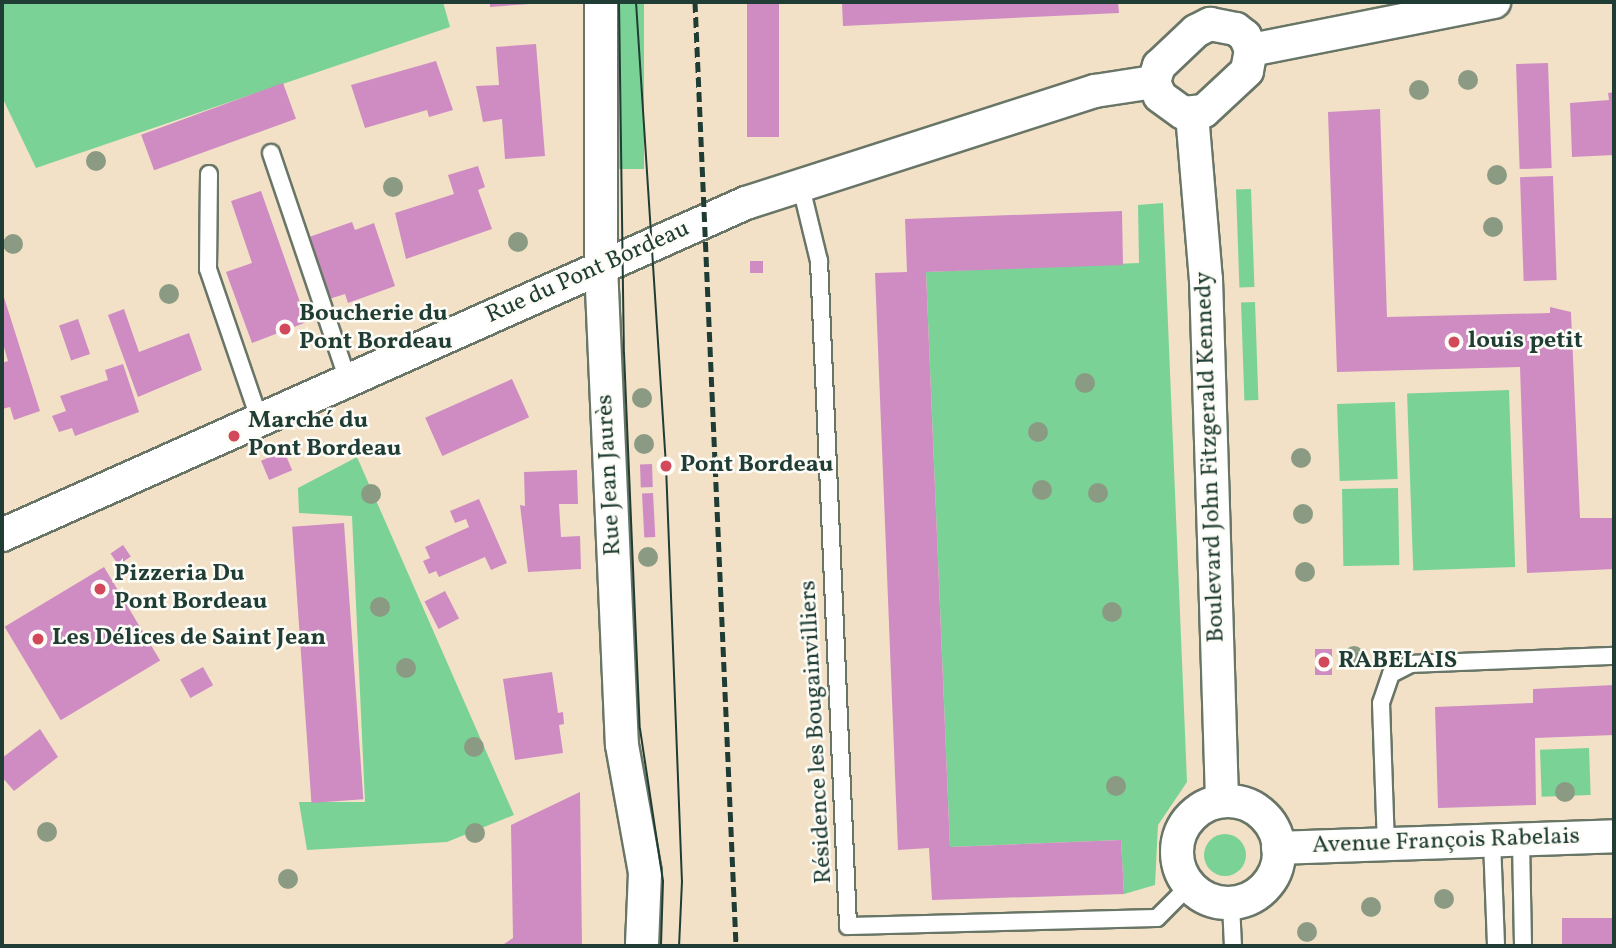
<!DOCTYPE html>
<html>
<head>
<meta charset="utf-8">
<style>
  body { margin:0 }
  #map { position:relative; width:1616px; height:948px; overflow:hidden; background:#f2e1c6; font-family:Vollkorn,serif }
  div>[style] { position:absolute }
  .green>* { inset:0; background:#7bd296; transform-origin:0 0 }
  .round { border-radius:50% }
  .building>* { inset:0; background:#ce8cc3; transform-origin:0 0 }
  .roads { filter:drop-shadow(2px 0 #697667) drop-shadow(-2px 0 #697667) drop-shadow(0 2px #697667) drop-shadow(0 -2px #697667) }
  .service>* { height:16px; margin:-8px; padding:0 8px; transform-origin:8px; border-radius:8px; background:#fff }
  .minor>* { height:32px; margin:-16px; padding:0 16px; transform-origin:16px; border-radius:16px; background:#fff }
  .minor>.ring { margin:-16px; padding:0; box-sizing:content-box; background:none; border:32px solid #fff; border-radius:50% }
  .tram>* { height:2px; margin:-1px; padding:0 1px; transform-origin:1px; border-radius:1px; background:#1f3d34 }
  .rail>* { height:5px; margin-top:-2.5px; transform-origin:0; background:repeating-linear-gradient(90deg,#1f3d34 0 10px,transparent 0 15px) }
  .trees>* { width:20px; height:20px; margin:-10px; border-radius:50%; background:#8b9b83 }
  .dots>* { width:19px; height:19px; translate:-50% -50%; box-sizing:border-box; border:4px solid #fdfcf7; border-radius:50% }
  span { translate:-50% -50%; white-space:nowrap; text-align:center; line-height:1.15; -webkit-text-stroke:5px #fdfcf7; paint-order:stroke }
  .street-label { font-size:24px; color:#1f3d34 }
  .poi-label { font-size:24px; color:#1f3d34; font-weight:700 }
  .left { translate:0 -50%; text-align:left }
  .frame { position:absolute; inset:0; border:4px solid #1f3d34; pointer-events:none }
</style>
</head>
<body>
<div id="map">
  <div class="green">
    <i style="clip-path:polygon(2px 2px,443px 2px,450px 27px,36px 168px,2px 97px)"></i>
    <i style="left:604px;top:2px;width:40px;height:167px"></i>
    <i style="left:1251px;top:189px;width:98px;height:15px;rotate:88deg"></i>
    <i style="clip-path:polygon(1163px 203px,1187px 782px,1158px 825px,1155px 885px,1124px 894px,1121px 840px,950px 847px,926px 272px,1139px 263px,1138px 205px)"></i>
    <i style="left:1255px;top:302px;width:98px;height:14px;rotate:88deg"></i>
    <i style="left:1509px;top:390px;width:177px;height:102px;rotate:88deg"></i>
    <i style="left:1395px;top:402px;width:77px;height:58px;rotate:88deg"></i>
    <i style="clip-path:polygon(357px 457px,514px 815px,447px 842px,307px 850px,299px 802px,365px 802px,352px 516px,299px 513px,298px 488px)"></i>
    <i style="left:1398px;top:488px;width:77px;height:56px;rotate:89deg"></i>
    <i style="left:1589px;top:748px;width:47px;height:49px;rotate:88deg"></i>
    <i class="round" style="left:1204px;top:834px;width:42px;height:42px"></i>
  </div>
  <div class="building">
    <i style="clip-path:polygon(490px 2px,529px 2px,529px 4px,490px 7px)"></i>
    <i style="left:747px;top:2px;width:32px;height:135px"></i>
    <i style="clip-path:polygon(842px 2px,1118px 2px,1119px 13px,843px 26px)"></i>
    <i style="clip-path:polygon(536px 44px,545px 156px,505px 159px,502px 119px,483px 122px,476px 86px,499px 85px,496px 47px)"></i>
    <i style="clip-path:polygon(436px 61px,453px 110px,429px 117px,427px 110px,365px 128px,351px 85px)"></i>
    <i style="left:1548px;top:63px;width:105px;height:32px;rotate:88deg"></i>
    <i style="left:283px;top:83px;width:38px;height:151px;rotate:70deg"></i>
    <i style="clip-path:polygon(1614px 92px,1614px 155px,1572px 157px,1570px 103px,1609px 100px,1608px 93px)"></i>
    <i style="clip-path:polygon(1380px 109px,1387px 317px,1550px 313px,1550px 307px,1571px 312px,1580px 518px,1614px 518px,1614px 569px,1527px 573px,1520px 367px,1337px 372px,1328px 112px)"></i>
    <i style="clip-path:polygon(478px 166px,485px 187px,478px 190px,492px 229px,406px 259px,395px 213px,454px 194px,448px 175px)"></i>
    <i style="left:1553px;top:176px;width:104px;height:33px;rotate:88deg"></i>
    <i style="clip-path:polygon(261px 191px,307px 322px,252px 343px,226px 272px,252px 263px,231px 201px)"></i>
    <i style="clip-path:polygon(1122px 211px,1123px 265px,926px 272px,950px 847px,1121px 840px,1124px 894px,932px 900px,929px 848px,898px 850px,875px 273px,907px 272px,905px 219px)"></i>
    <i style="clip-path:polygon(352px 222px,355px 230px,374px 223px,395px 286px,348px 303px,345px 294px,329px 299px,309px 237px)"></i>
    <i style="left:750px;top:261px;width:13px;height:12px"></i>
    <i style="clip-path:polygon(2px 291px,40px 411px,14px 420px,10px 407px,2px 409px,2px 363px,8px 361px,2px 340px)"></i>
    <i style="clip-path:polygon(124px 309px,139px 352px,189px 333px,202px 370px,138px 397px,108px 315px)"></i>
    <i style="left:78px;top:319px;width:37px;height:20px;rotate:71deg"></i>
    <i style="clip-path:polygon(123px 364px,139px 412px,75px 436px,72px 428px,59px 432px,52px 416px,66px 411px,60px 396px,108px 380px,105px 370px)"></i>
    <i style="left:512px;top:379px;width:42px;height:95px;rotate:66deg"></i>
    <i style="left:284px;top:451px;width:21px;height:25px;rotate:67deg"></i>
    <i style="left:652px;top:464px;width:23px;height:12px;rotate:88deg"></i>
    <i style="clip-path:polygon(577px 470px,578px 504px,559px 504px,560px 521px,561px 537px,580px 536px,581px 569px,528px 572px,520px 505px,525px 506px,524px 472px)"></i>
    <i style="left:653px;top:493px;width:44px;height:11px;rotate:87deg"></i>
    <i style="clip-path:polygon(479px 499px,507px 563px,491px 570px,485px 557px,439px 577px,436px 571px,429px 574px,423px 561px,430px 558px,425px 547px,469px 527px,466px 519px,455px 523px,450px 511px)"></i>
    <i style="left:344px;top:523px;width:277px;height:52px;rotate:86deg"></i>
    <i style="left:123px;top:545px;width:14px;height:15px;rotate:56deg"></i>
    <i style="left:104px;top:567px;width:109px;height:116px;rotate:59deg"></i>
    <i style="left:445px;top:591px;width:31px;height:23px;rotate:63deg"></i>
    <i style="left:1315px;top:649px;width:17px;height:26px"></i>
    <i style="left:203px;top:667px;width:21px;height:26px;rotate:61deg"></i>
    <i style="clip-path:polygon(552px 672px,558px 713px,563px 712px,564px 724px,559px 725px,563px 753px,515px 760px,503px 679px)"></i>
    <i style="clip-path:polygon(1614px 685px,1614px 735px,1535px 738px,1536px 805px,1438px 808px,1435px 707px,1533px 703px,1533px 689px)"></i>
    <i style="clip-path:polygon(40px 729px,58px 757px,14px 791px,2px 777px,2px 758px)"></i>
    <i style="clip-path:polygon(580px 792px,582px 946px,501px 946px,513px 938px,511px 825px)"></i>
    <i style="left:1614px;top:918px;width:28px;height:52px;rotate:90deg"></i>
  </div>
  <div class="roads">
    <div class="service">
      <i style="left:271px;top:153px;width:240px;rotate:71.3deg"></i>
      <i style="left:209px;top:174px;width:95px;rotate:90.6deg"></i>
      <i style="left:208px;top:269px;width:157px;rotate:71.1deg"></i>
      <i style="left:800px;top:183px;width:80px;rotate:76.3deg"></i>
      <i style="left:819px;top:261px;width:666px;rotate:87.5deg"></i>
      <i style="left:848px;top:926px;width:309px;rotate:-1.5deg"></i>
      <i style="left:1157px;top:918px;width:45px;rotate:-45deg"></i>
      <i style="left:1492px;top:841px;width:105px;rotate:87.8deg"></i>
      <i style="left:1521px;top:841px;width:105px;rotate:88.9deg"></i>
      <i style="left:1386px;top:846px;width:143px;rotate:-92deg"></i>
      <i style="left:1381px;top:703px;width:31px;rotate:-71deg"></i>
      <i style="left:1391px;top:674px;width:22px;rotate:-27deg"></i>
      <i style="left:1411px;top:664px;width:203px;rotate:-2.3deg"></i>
      <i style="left:1231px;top:904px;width:42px;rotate:87.3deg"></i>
    </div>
    <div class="minor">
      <i style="left:601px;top:2px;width:264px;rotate:90deg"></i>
      <i style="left:601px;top:266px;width:479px;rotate:87.5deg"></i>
      <i style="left:622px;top:745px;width:130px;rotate:79.8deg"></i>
      <i style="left:645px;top:873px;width:73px;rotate:92.4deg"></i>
      <i style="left:1210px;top:24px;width:26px;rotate:11deg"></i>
      <i style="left:1236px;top:29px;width:11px;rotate:38deg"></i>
      <i style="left:1245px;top:36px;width:15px;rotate:67deg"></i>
      <i style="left:1251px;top:50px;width:21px;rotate:101deg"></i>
      <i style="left:1247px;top:71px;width:59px;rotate:137.1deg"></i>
      <i style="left:1204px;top:111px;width:21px;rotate:175deg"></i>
      <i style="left:1183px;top:113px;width:29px;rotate:-144deg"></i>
      <i style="left:1160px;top:96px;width:15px;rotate:-113deg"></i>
      <i style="left:1154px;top:82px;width:17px;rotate:-73deg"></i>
      <i style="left:1159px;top:66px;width:51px;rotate:-43.4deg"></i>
      <i style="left:1196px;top:31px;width:16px;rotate:-27deg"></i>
      <i style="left:1251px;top:50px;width:248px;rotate:-11.2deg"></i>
      <i style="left:1192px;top:114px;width:166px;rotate:85.2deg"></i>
      <i style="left:1206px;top:279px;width:522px;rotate:88.24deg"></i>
      <i style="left:2px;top:535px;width:815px;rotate:-24.05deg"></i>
      <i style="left:746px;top:203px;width:367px;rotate:-17.8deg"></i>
      <i style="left:1095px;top:91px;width:60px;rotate:-8.7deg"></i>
      <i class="ring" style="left:1177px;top:801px;width:70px;height:70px"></i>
      <i style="left:1278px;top:848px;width:336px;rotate:-2deg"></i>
    </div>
  </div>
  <div class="tram">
    <i style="left:619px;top:2px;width:351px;rotate:89.2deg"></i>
    <i style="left:624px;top:353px;width:376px;rotate:87.6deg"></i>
    <i style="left:640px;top:729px;width:154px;rotate:81.4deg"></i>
    <i style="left:663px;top:881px;width:65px;rotate:91.8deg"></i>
    <i style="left:636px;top:2px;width:465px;rotate:86.3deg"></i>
    <i style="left:666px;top:466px;width:415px;rotate:87.8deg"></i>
    <i style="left:682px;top:881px;width:65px;rotate:92.6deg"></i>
  </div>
  <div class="rail">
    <i style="left:695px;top:2px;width:945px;rotate:87.51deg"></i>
  </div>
  <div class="trees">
    <i style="left:1468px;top:80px"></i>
    <i style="left:1419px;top:90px"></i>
    <i style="left:96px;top:161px"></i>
    <i style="left:1497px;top:175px"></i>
    <i style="left:393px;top:187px"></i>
    <i style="left:1493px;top:227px"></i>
    <i style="left:518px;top:242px"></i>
    <i style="left:13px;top:244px"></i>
    <i style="left:169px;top:294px"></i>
    <i style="left:1085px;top:383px"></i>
    <i style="left:642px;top:398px"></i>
    <i style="left:1038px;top:432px"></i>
    <i style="left:644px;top:444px"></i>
    <i style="left:1301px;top:458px"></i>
    <i style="left:1042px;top:490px"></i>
    <i style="left:1098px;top:493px"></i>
    <i style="left:371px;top:494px"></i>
    <i style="left:1303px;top:514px"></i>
    <i style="left:648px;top:557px"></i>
    <i style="left:1305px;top:572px"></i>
    <i style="left:380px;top:607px"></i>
    <i style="left:1112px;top:612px"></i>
    <i style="left:1354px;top:656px"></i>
    <i style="left:406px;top:668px"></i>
    <i style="left:474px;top:747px"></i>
    <i style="left:1116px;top:786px"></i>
    <i style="left:1565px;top:792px"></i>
    <i style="left:47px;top:832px"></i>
    <i style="left:475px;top:833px"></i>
    <i style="left:288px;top:879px"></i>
    <i style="left:1444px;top:899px"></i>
    <i style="left:1371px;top:907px"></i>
    <i style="left:1307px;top:932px"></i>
  </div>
  <div class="dots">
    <i style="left:285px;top:329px;background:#d1495b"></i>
    <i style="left:1454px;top:342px;background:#d1495b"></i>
    <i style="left:234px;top:436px;background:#d1495b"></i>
    <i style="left:666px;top:466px;background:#d1495b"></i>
    <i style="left:100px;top:589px;background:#d1495b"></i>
    <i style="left:38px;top:639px;background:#d1495b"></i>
    <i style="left:1324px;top:662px;background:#d1495b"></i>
  </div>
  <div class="street-label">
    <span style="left:588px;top:273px;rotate:-24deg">Rue du Pont Bordeau</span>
    <span style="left:1211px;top:457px;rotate:-92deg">Boulevard John Fitzgerald Kennedy</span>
    <span style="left:610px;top:475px;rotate:-93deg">Rue Jean Jaurès</span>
    <span style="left:817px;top:732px;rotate:-93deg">Résidence les Bougainvilliers</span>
    <span style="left:1446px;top:842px;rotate:-2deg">Avenue François Rabelais</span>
  </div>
  <div class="poi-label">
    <span class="left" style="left:299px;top:329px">Boucherie du<br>Pont Bordeau</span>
    <span class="left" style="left:1468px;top:342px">louis petit</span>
    <span class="left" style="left:248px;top:436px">Marché du<br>Pont Bordeau</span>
    <span class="left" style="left:680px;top:466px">Pont Bordeau</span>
    <span class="left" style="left:114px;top:589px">Pizzeria Du<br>Pont Bordeau</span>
    <span class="left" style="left:52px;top:639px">Les Délices de Saint Jean</span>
    <span class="left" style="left:1338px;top:662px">RABELAIS</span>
  </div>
  <div class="frame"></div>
</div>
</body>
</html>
